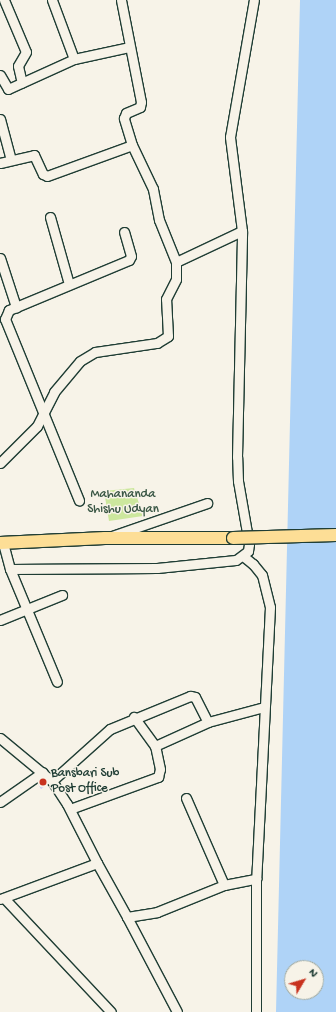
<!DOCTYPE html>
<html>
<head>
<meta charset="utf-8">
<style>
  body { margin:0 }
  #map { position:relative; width:336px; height:1012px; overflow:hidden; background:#f7f3e8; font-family:"Gochi Hand",sans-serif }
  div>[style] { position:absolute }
  .green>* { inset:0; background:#cce79d }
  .water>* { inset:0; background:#afd3f7 }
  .building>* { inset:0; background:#c0c2f4 }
  .roads { filter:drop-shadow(1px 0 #1f3d34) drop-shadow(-1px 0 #1f3d34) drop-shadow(0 1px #1f3d34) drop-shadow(0 -1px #1f3d34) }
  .minor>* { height:9px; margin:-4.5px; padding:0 4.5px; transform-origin:4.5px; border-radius:4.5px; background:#f7f3e8 }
  .major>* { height:12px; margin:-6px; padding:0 6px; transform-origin:6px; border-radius:6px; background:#fdde96 }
  .bridges { filter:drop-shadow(1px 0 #1f3d34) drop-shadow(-1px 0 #1f3d34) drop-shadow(0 1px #1f3d34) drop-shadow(0 -1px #1f3d34) }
  .major-bridge>* { height:12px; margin:-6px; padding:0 6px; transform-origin:6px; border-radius:6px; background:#fdde96 }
  .dots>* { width:11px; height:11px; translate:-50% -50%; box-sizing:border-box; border:2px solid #f7f3e8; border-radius:50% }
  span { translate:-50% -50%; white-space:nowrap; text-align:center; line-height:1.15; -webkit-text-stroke:3px #f7f3e8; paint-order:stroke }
  .park-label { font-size:13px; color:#395644 }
  .poi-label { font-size:13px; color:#1f3d34 }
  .left { translate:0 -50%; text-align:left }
  .north { position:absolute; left:284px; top:960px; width:40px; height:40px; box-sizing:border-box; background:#f7f3e8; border:1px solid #a1aaa0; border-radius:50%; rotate:52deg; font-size:11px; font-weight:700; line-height:16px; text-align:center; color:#1f3d34 }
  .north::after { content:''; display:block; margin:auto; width:14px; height:18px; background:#c8321e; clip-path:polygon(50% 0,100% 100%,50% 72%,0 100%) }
</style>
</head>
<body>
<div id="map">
  <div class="green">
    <i style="clip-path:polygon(134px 488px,143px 516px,109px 521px,104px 491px)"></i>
  </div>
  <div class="water">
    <i style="clip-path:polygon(evenodd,300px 0,336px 0,336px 1012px,276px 1012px,300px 0,292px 968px,316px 968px,316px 992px,292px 992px,292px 968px)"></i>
  </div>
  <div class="building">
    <i style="clip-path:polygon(44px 777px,49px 783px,41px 789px,37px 782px)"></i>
  </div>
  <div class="roads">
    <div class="minor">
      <i style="left:4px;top:0;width:56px;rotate:67.1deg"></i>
      <i style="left:26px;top:52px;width:16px;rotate:120deg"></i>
      <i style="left:18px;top:66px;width:17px;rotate:77deg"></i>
      <i style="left:52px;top:0;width:63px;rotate:69.6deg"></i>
      <i style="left:0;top:75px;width:16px;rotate:60deg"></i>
      <i style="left:8px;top:89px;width:72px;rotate:-24.4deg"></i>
      <i style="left:74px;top:59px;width:56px;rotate:-12.3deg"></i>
      <i style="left:0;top:119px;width:42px;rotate:75deg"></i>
      <i style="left:0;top:163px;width:35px;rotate:-13deg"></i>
      <i style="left:34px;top:155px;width:21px;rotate:65deg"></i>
      <i style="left:43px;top:174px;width:4px;rotate:27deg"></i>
      <i style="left:47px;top:176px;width:90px;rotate:-20deg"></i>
      <i style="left:50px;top:217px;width:70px;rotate:74.2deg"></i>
      <i style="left:0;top:258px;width:52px;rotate:71.9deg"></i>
      <i style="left:16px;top:307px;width:122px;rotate:-22.6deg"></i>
      <i style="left:129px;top:260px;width:4px;rotate:-63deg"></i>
      <i style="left:131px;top:256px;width:25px;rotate:-106deg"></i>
      <i style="left:176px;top:262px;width:73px;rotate:-25.2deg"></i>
      <i style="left:16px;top:307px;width:8px;rotate:157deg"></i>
      <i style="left:9px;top:310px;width:10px;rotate:114deg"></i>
      <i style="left:5px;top:319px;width:196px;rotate:67.8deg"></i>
      <i style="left:0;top:463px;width:52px;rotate:-45deg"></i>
      <i style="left:37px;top:426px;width:38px;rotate:-63deg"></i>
      <i style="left:54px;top:392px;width:40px;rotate:-50deg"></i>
      <i style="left:80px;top:361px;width:17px;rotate:-31deg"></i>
      <i style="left:95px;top:352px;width:63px;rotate:-8.3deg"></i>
      <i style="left:157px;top:343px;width:13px;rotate:-32deg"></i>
      <i style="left:168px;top:336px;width:37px;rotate:-93deg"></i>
      <i style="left:166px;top:299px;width:22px;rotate:-63deg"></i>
      <i style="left:176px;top:279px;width:17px;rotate:-90deg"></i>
      <i style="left:176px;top:262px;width:45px;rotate:-112deg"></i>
      <i style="left:159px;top:220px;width:32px;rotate:-101deg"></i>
      <i style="left:153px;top:189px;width:49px;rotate:-115.5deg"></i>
      <i style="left:132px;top:145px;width:28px;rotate:-107deg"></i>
      <i style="left:124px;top:118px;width:5px;rotate:-68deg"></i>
      <i style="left:126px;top:113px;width:15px;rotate:-23deg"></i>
      <i style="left:140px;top:107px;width:5px;rotate:-79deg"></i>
      <i style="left:141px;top:102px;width:104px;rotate:-101.1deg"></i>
      <i style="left:109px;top:537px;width:104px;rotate:-19.1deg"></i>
      <i style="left:3px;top:543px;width:27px;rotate:75deg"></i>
      <i style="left:10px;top:569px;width:122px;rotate:67.4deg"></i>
      <i style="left:243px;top:556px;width:13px;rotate:39deg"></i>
      <i style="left:253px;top:564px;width:14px;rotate:51deg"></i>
      <i style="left:262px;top:575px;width:33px;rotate:76deg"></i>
      <i style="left:270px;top:607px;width:272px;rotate:92.9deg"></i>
      <i style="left:256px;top:879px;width:133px;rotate:90deg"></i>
      <i style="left:10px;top:569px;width:147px;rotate:-0.4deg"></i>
      <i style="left:157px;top:568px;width:79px;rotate:-5.8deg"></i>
      <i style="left:236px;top:560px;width:15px;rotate:-37deg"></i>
      <i style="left:248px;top:551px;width:7px;rotate:-82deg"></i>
      <i style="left:249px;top:544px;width:64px;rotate:-99.9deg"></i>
      <i style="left:238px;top:481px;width:24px;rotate:-92deg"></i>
      <i style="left:237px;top:457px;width:226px;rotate:-88.7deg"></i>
      <i style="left:242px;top:231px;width:95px;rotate:-97.3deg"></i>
      <i style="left:230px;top:137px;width:139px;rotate:-80.1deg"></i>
      <i style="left:0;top:620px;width:67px;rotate:-22deg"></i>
      <i style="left:0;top:738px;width:67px;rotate:39.6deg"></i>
      <i style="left:52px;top:781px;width:27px;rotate:57deg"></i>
      <i style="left:67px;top:804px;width:66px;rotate:63deg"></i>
      <i style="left:97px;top:863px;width:103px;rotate:159.6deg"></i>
      <i style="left:155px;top:746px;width:58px;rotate:-24.4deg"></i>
      <i style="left:208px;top:722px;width:58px;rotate:-15deg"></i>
      <i style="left:52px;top:781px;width:78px;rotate:-41.9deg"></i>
      <i style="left:110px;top:729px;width:87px;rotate:-22.4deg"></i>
      <i style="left:190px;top:696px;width:5px;rotate:11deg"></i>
      <i style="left:195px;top:697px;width:28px;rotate:63deg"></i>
      <i style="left:186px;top:798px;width:95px;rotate:66.4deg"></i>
      <i style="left:0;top:802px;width:52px;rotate:-34.9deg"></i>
      <i style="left:70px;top:809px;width:94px;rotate:-20deg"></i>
      <i style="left:158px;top:777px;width:8px;rotate:-76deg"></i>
      <i style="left:160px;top:769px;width:24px;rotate:-102deg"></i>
      <i style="left:155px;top:746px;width:36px;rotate:-126deg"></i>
      <i style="left:97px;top:863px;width:62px;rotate:60.9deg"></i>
      <i style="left:127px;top:917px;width:30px;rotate:-9deg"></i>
      <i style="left:157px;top:912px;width:72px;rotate:-21.9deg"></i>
      <i style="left:224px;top:885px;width:33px;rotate:-11deg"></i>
      <i style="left:4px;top:898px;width:156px;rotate:46.8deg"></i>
      <i style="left:127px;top:917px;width:107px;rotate:62.2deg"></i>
    </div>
    <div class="major">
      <i style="left:0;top:543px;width:105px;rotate:-2.7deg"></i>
      <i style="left:105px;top:538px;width:128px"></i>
    </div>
  </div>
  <div class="bridges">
    <div class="major-bridge">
      <i style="left:233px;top:538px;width:103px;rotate:-1.7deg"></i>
    </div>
  </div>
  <div class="dots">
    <i style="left:43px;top:782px;background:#c8321e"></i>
  </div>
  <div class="park-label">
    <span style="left:123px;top:503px">Mahananda<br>Shishu Udyan</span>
  </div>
  <div class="poi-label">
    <span class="left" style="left:51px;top:782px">Bansbari Sub<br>Post Office</span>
  </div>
  <div class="north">N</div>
</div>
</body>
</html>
